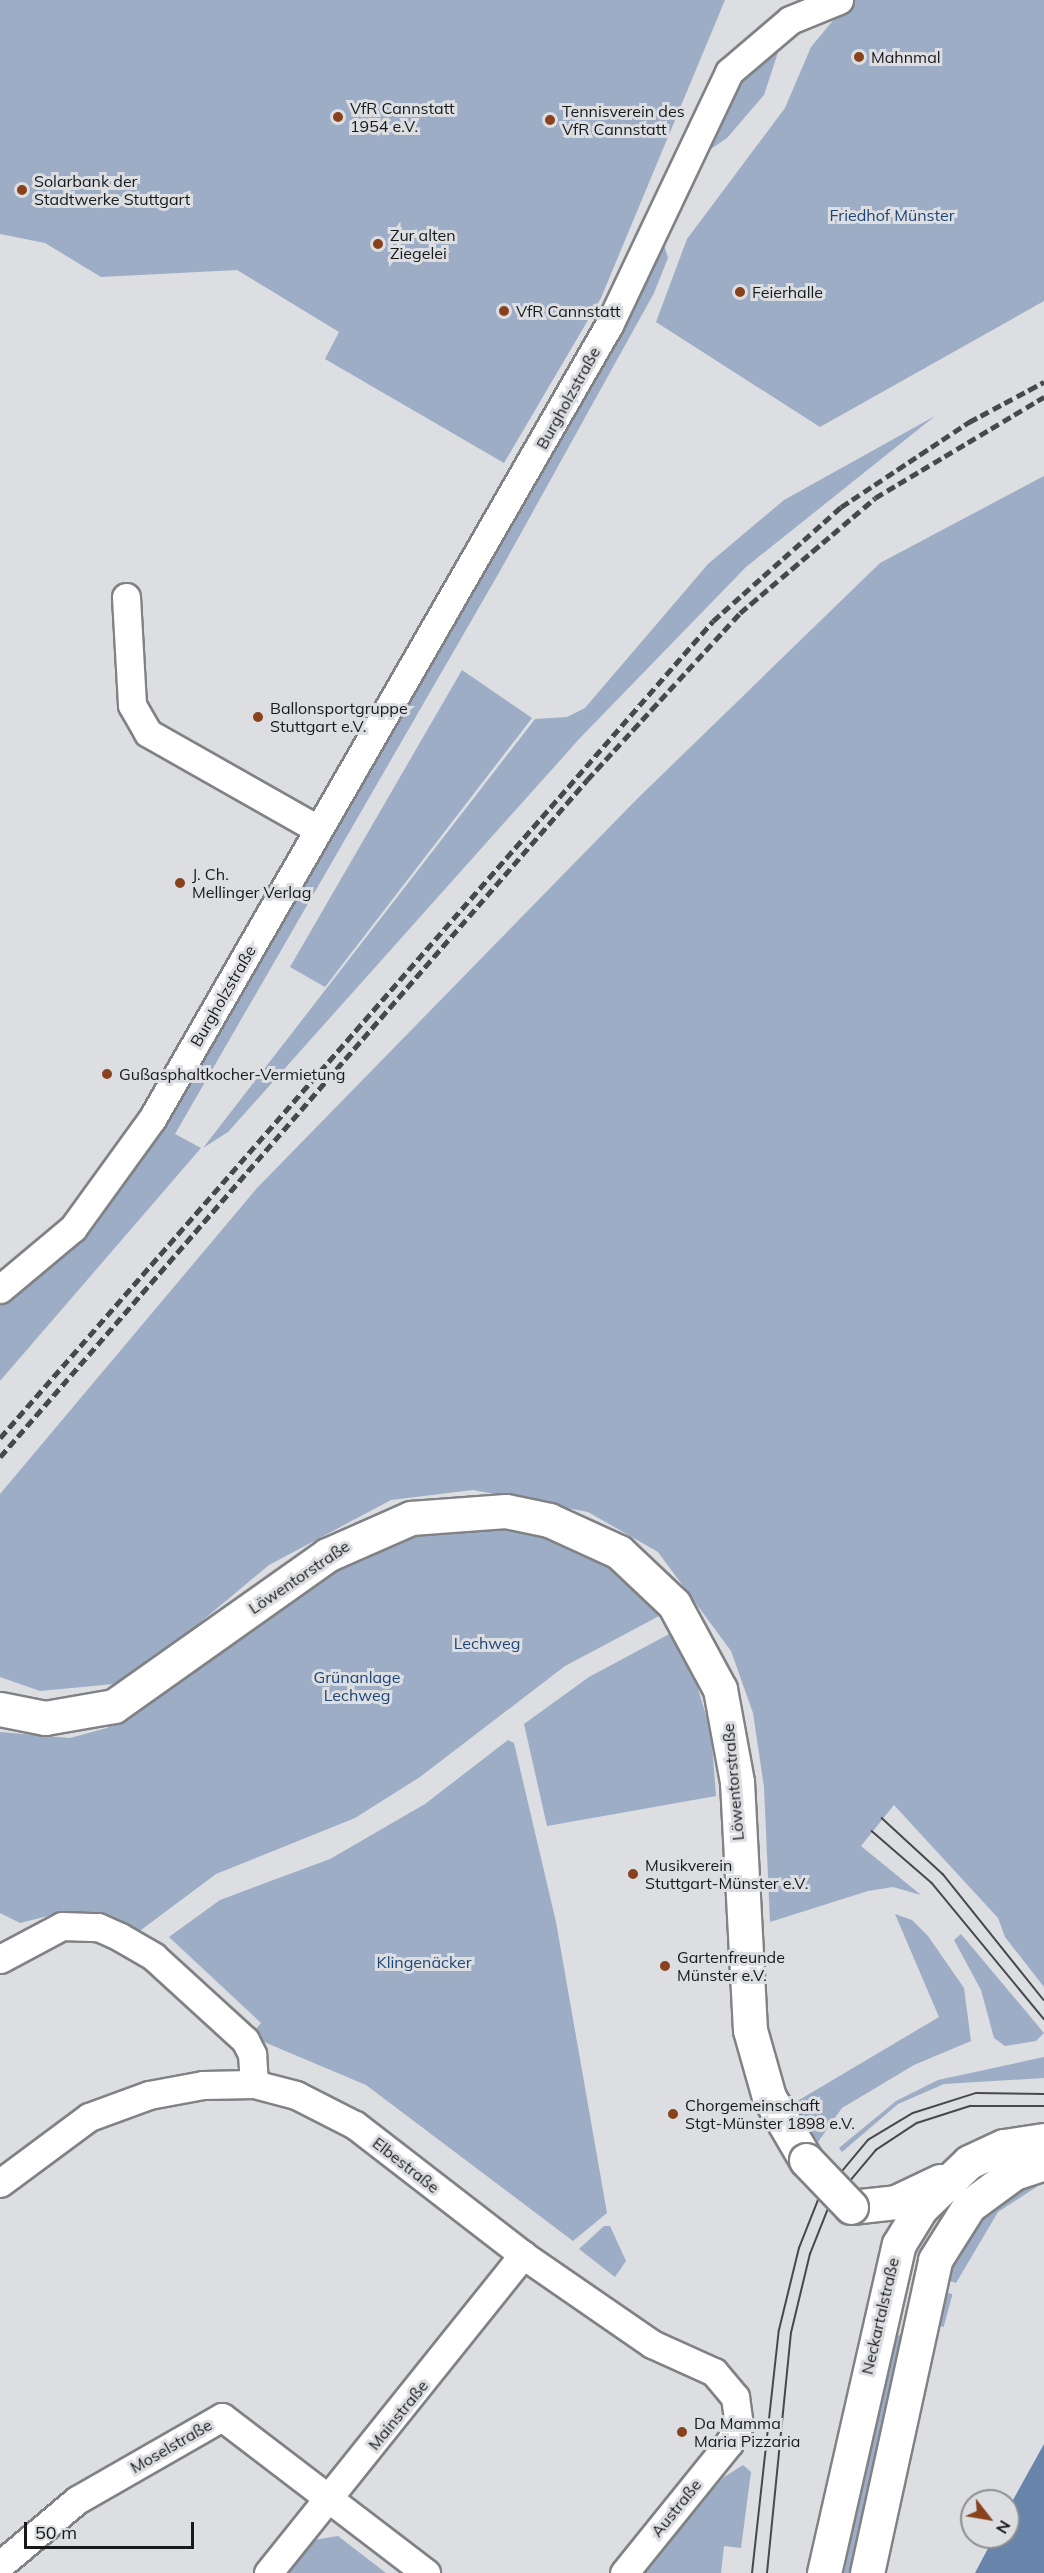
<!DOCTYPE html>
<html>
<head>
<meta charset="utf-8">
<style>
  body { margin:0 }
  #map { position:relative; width:1044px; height:2573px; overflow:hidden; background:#dcdee2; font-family:Mulish,sans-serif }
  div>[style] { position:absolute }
  .green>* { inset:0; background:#9cadc5; transform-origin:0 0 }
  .water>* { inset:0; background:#6884aa }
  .roads { filter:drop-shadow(2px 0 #808285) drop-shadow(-2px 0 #808285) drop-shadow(0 2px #808285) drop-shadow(0 -2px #808285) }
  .street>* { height:27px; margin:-13.5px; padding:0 13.5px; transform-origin:13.5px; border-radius:13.5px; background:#fff }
  .secondary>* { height:33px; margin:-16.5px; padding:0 16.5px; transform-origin:16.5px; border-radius:16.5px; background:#fff }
  .tram>* { height:1.5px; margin:-0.75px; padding:0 0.75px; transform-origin:0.75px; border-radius:0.75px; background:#47484a }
  .rail>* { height:4.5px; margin-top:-2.25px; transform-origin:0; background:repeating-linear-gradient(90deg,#47484a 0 9px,transparent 0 13.5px) }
  .bridges { filter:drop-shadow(2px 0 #808285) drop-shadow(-2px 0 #808285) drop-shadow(0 2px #808285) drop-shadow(0 -2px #808285) }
  .secondary-bridge>* { height:33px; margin:-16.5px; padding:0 16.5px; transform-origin:16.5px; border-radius:16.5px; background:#fff }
  .dots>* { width:16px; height:16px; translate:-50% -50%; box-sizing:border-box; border:3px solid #dcdee2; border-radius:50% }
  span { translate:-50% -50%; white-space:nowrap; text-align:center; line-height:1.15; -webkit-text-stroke:6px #dcdee2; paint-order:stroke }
  .poi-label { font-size:16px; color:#18191b }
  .left { translate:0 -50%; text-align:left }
  .park-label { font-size:16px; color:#1e4577 }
  .street-label { font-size:16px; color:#18191b }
  .north { position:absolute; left:960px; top:2489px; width:60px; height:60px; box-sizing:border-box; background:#dcdee2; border:2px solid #8e8f92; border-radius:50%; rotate:121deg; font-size:16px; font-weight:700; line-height:24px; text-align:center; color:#18191b }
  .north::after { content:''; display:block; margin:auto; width:21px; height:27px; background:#88421d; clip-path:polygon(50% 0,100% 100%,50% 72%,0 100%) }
  .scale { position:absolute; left:24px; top:2522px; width:170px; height:27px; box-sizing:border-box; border:3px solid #18191b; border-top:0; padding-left:8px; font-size:18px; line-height:21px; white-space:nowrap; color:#18191b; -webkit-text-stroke:4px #dcdee2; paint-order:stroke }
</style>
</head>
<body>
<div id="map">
  <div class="green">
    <i style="clip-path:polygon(0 0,725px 0,601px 298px,504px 463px,325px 359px,339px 332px,237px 270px,101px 277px,45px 243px,0 234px)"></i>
    <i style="clip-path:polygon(850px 0,1044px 0,1044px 301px,820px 427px,656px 322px,687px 239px,785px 108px,811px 47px)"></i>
    <i style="clip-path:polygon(783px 37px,764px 95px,727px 138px,696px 159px,732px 77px)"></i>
    <i style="clip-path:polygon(662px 238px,668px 258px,654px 293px,500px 571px,175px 1134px,201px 1148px,0 1381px,0 1300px,93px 1220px,162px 1129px)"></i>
    <i style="clip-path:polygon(935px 416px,746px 567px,580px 738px,228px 1132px,203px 1148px,535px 719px,567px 717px,585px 708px,708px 564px,784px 500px)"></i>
    <i style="clip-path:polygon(1044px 476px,1044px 1987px,1005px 1937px,998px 1918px,894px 1805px,861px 1846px,921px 1895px,893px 1887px,868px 1891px,770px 1922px,764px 1787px,753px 1713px,731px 1651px,658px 1552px,588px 1512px,473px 1490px,391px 1500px,269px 1565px,172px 1646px,114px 1684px,40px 1691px,0 1677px,0 1494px,257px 1188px,637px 799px,880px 563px)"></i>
    <i style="clip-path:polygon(462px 670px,532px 718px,325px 987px,290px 967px)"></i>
    <i style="clip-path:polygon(500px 1524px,586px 1552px,614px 1569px,661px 1615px,565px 1666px,420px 1777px,355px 1818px,216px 1874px,137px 1933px,67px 1911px,20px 1923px,0 1913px,0 1732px,70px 1738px,107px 1728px,321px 1576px,413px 1531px)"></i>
    <i style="clip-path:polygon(673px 1632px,692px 1669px,711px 1732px,716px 1796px,547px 1826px,524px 1724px,589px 1677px)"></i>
    <i style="clip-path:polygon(508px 1740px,514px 1743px,556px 1922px,607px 2213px,573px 2241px,366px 2085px,250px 2036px,261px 2023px,169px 1937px,220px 1900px,330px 1859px,425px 1804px)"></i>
    <i style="clip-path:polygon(895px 1914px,912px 1920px,928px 1936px,964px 1988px,971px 2041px,914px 2065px,842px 2108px,818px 2142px,794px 2103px,939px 2017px)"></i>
    <i style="clip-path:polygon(961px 1934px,1044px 2033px,1036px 2041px,1005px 2046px,994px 2038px,981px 1990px,954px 1940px)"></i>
    <i style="clip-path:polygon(1044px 2057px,1044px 2078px,944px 2084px,898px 2104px,842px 2152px,839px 2148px,896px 2101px,938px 2080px)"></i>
    <i style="clip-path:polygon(1044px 2174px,1044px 2182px,998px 2212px,956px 2283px,940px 2278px,987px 2203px)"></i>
    <i style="clip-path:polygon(604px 2226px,610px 2226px,626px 2261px,615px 2277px,579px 2249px)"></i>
    <i style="left:937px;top:2290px;width:16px;height:34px;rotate:15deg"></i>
    <i style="clip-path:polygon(894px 2334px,902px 2336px,854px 2573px,844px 2573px)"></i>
    <i style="clip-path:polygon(743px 2465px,751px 2472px,741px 2548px,724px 2546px,721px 2573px,639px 2573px,724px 2477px)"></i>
    <i style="clip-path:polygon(338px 2536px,386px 2573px,287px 2573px,314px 2540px)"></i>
  </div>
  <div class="water">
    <i style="clip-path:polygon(1044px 2444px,1044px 2573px,975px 2573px,994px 2537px,1008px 2537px,1008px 2509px)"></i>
  </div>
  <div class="roads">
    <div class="street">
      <i style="left:126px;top:597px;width:108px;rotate:86.8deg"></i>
      <i style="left:132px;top:705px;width:32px;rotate:60deg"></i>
      <i style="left:148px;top:733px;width:195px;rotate:29.5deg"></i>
      <i style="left:0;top:1289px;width:95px;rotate:-39.9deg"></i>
      <i style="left:73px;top:1228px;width:135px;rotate:-54.1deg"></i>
      <i style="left:152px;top:1119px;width:916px;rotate:-60.08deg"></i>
      <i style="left:609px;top:325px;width:280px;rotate:-64.6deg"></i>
      <i style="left:729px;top:72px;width:80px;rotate:-40.4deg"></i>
      <i style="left:790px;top:20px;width:53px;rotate:-22.2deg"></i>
      <i style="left:0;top:1959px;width:70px;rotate:-28deg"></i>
      <i style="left:62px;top:1926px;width:36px;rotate:2deg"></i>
      <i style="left:98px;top:1927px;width:24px;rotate:24deg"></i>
      <i style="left:120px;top:1937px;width:39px;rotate:30deg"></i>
      <i style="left:154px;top:1957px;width:123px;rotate:42.4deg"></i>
      <i style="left:245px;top:2040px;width:16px;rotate:63deg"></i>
      <i style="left:252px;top:2054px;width:30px;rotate:86deg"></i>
      <i style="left:0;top:2183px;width:111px;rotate:-36.6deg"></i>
      <i style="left:89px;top:2117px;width:64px;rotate:-20.1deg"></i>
      <i style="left:149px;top:2095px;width:55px;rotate:-10.5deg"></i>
      <i style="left:203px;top:2085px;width:51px;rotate:-1.1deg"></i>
      <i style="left:254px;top:2084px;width:43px;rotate:14.7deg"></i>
      <i style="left:296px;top:2095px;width:66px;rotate:27deg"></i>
      <i style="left:355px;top:2125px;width:212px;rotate:37.7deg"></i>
      <i style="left:523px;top:2255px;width:157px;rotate:34.6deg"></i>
      <i style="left:652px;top:2344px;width:68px;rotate:24.3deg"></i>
      <i style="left:714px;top:2372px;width:33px;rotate:50deg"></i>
      <i style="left:735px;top:2397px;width:28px;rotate:82deg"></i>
      <i style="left:739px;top:2425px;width:21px;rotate:119deg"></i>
      <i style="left:729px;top:2443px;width:167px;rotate:128.9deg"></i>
      <i style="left:0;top:2565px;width:101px;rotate:-40.2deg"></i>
      <i style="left:77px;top:2500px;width:167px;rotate:-29.8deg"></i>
      <i style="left:222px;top:2417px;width:257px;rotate:37.4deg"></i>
      <i style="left:268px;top:2573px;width:408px;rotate:-51.3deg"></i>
    </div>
    <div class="secondary">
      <i style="left:0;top:1709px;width:46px;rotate:11.3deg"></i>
      <i style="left:45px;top:1718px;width:70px;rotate:-9.9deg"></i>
      <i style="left:114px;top:1706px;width:261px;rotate:-35.3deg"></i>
      <i style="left:327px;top:1555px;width:92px;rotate:-23.8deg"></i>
      <i style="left:411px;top:1518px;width:95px;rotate:-4.2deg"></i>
      <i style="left:506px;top:1511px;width:44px;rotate:11.8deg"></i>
      <i style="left:549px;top:1520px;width:77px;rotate:24.6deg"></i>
      <i style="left:619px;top:1552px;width:76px;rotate:43.4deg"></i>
      <i style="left:674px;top:1604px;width:97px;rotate:61.6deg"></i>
      <i style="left:720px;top:1689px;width:95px;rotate:79.6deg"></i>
      <i style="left:737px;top:1782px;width:248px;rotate:87deg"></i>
      <i style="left:750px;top:2030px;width:70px;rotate:74.2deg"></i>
      <i style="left:769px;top:2097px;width:73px;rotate:59.6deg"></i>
      <i style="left:851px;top:2207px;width:45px;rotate:-6.3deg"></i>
      <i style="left:896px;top:2202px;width:49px;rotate:-25.5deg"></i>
      <i style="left:824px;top:2573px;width:337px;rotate:-77.2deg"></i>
      <i style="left:899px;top:2244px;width:42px;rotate:-58.6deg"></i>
      <i style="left:921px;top:2208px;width:66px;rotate:-43.8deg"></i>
      <i style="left:969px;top:2162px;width:38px;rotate:-25deg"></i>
      <i style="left:1004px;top:2146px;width:40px;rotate:-8.5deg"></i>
      <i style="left:867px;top:2573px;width:320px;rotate:-77.7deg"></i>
      <i style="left:935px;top:2260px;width:64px;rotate:-57.8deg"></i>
      <i style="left:969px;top:2206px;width:56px;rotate:-36.3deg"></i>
      <i style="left:1014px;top:2173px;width:32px;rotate:-18deg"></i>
    </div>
  </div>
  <div class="tram">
    <i style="left:882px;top:1818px;width:83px;rotate:42.6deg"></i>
    <i style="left:943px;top:1874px;width:161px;rotate:51.3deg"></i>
    <i style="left:872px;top:1831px;width:79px;rotate:40.9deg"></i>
    <i style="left:932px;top:1883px;width:176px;rotate:50.5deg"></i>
    <i style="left:752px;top:2573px;width:244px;rotate:-83.7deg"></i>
    <i style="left:779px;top:2330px;width:84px;rotate:-76.3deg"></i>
    <i style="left:799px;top:2248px;width:52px;rotate:-68.4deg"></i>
    <i style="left:818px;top:2200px;width:78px;rotate:-50.2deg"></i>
    <i style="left:868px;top:2140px;width:52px;rotate:-31deg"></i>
    <i style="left:913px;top:2113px;width:66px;rotate:-17.6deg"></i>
    <i style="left:976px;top:2093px;width:68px;rotate:0.8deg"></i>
    <i style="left:767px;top:2573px;width:241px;rotate:-84.3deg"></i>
    <i style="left:791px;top:2333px;width:81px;rotate:-76.5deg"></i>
    <i style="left:810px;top:2254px;width:52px;rotate:-68.4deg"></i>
    <i style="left:829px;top:2206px;width:73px;rotate:-50deg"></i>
    <i style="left:876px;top:2150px;width:49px;rotate:-33.4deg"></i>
    <i style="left:917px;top:2123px;width:56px;rotate:-17.8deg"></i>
    <i style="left:970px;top:2106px;width:74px"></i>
  </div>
  <div class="rail">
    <i style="left:0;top:1438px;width:1084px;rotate:-48.89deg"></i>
    <i style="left:713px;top:621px;width:171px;rotate:-41.7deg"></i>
    <i style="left:841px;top:507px;width:154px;rotate:-33.6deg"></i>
    <i style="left:969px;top:422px;width:85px;rotate:-28.1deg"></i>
    <i style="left:0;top:1457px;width:896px;rotate:-49.07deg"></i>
    <i style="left:587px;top:780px;width:226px;rotate:-47.5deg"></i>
    <i style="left:740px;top:613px;width:177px;rotate:-40.4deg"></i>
    <i style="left:875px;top:498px;width:197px;rotate:-30.9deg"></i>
  </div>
  <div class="bridges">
    <div class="secondary-bridge">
      <i style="left:806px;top:2160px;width:65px;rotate:46.2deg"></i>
    </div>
  </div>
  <div class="dots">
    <i style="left:859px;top:57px;background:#88421d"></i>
    <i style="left:338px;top:117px;background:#88421d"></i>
    <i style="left:550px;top:120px;background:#88421d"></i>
    <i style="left:22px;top:190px;background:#88421d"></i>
    <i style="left:378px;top:244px;background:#88421d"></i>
    <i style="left:740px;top:292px;background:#88421d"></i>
    <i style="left:504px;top:311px;background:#88421d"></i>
    <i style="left:258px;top:717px;background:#88421d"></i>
    <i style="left:180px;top:883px;background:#88421d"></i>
    <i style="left:107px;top:1074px;background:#88421d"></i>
    <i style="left:633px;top:1874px;background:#88421d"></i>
    <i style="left:665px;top:1966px;background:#88421d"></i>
    <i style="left:673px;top:2114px;background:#88421d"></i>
    <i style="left:682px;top:2432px;background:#88421d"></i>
  </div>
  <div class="poi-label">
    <span class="left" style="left:871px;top:57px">Mahnmal</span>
    <span class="left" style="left:350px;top:117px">VfR Cannstatt<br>1954 e.V.</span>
    <span class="left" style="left:562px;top:120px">Tennisverein des<br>VfR Cannstatt</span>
    <span class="left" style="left:34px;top:190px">Solarbank der<br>Stadtwerke Stuttgart</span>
    <span class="left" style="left:390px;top:244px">Zur alten<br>Ziegelei</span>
    <span class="left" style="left:752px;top:292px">Feierhalle</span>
    <span class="left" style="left:516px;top:311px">VfR Cannstatt</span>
    <span class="left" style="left:270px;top:717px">Ballonsportgruppe<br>Stuttgart e.V.</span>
    <span class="left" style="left:192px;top:883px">J. Ch.<br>Mellinger Verlag</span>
    <span class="left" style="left:119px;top:1074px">Gußasphaltkocher-Vermietung</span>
    <span class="left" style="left:645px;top:1874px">Musikverein<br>Stuttgart-Münster e.V.</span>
    <span class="left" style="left:677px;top:1966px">Gartenfreunde<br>Münster e.V.</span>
    <span class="left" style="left:685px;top:2114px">Chorgemeinschaft<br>Stgt-Münster 1898 e.V.</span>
    <span class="left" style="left:694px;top:2432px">Da Mamma<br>Maria Pizzaria</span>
  </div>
  <div class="park-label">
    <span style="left:892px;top:215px">Friedhof Münster</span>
    <span style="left:487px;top:1643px">Lechweg</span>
    <span style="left:357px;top:1686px">Grünanlage<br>Lechweg</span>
    <span style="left:424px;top:1962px">Klingenäcker</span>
  </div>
  <div class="street-label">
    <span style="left:568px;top:398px;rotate:-61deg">Burgholzstraße</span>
    <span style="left:223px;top:996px;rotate:-60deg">Burgholzstraße</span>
    <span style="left:299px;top:1577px;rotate:-34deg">Löwentorstraße</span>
    <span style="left:733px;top:1782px;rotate:-95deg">Löwentorstraße</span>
    <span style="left:406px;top:2165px;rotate:38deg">Elbestraße</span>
    <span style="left:880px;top:2316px;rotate:-77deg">Neckartalstraße</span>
    <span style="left:398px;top:2415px;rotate:-51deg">Mainstraße</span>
    <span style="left:171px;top:2446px;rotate:-30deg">Moselstraße</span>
    <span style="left:676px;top:2508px;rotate:-51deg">Austraße</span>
  </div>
  <div class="north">N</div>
  <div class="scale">50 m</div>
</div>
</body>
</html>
